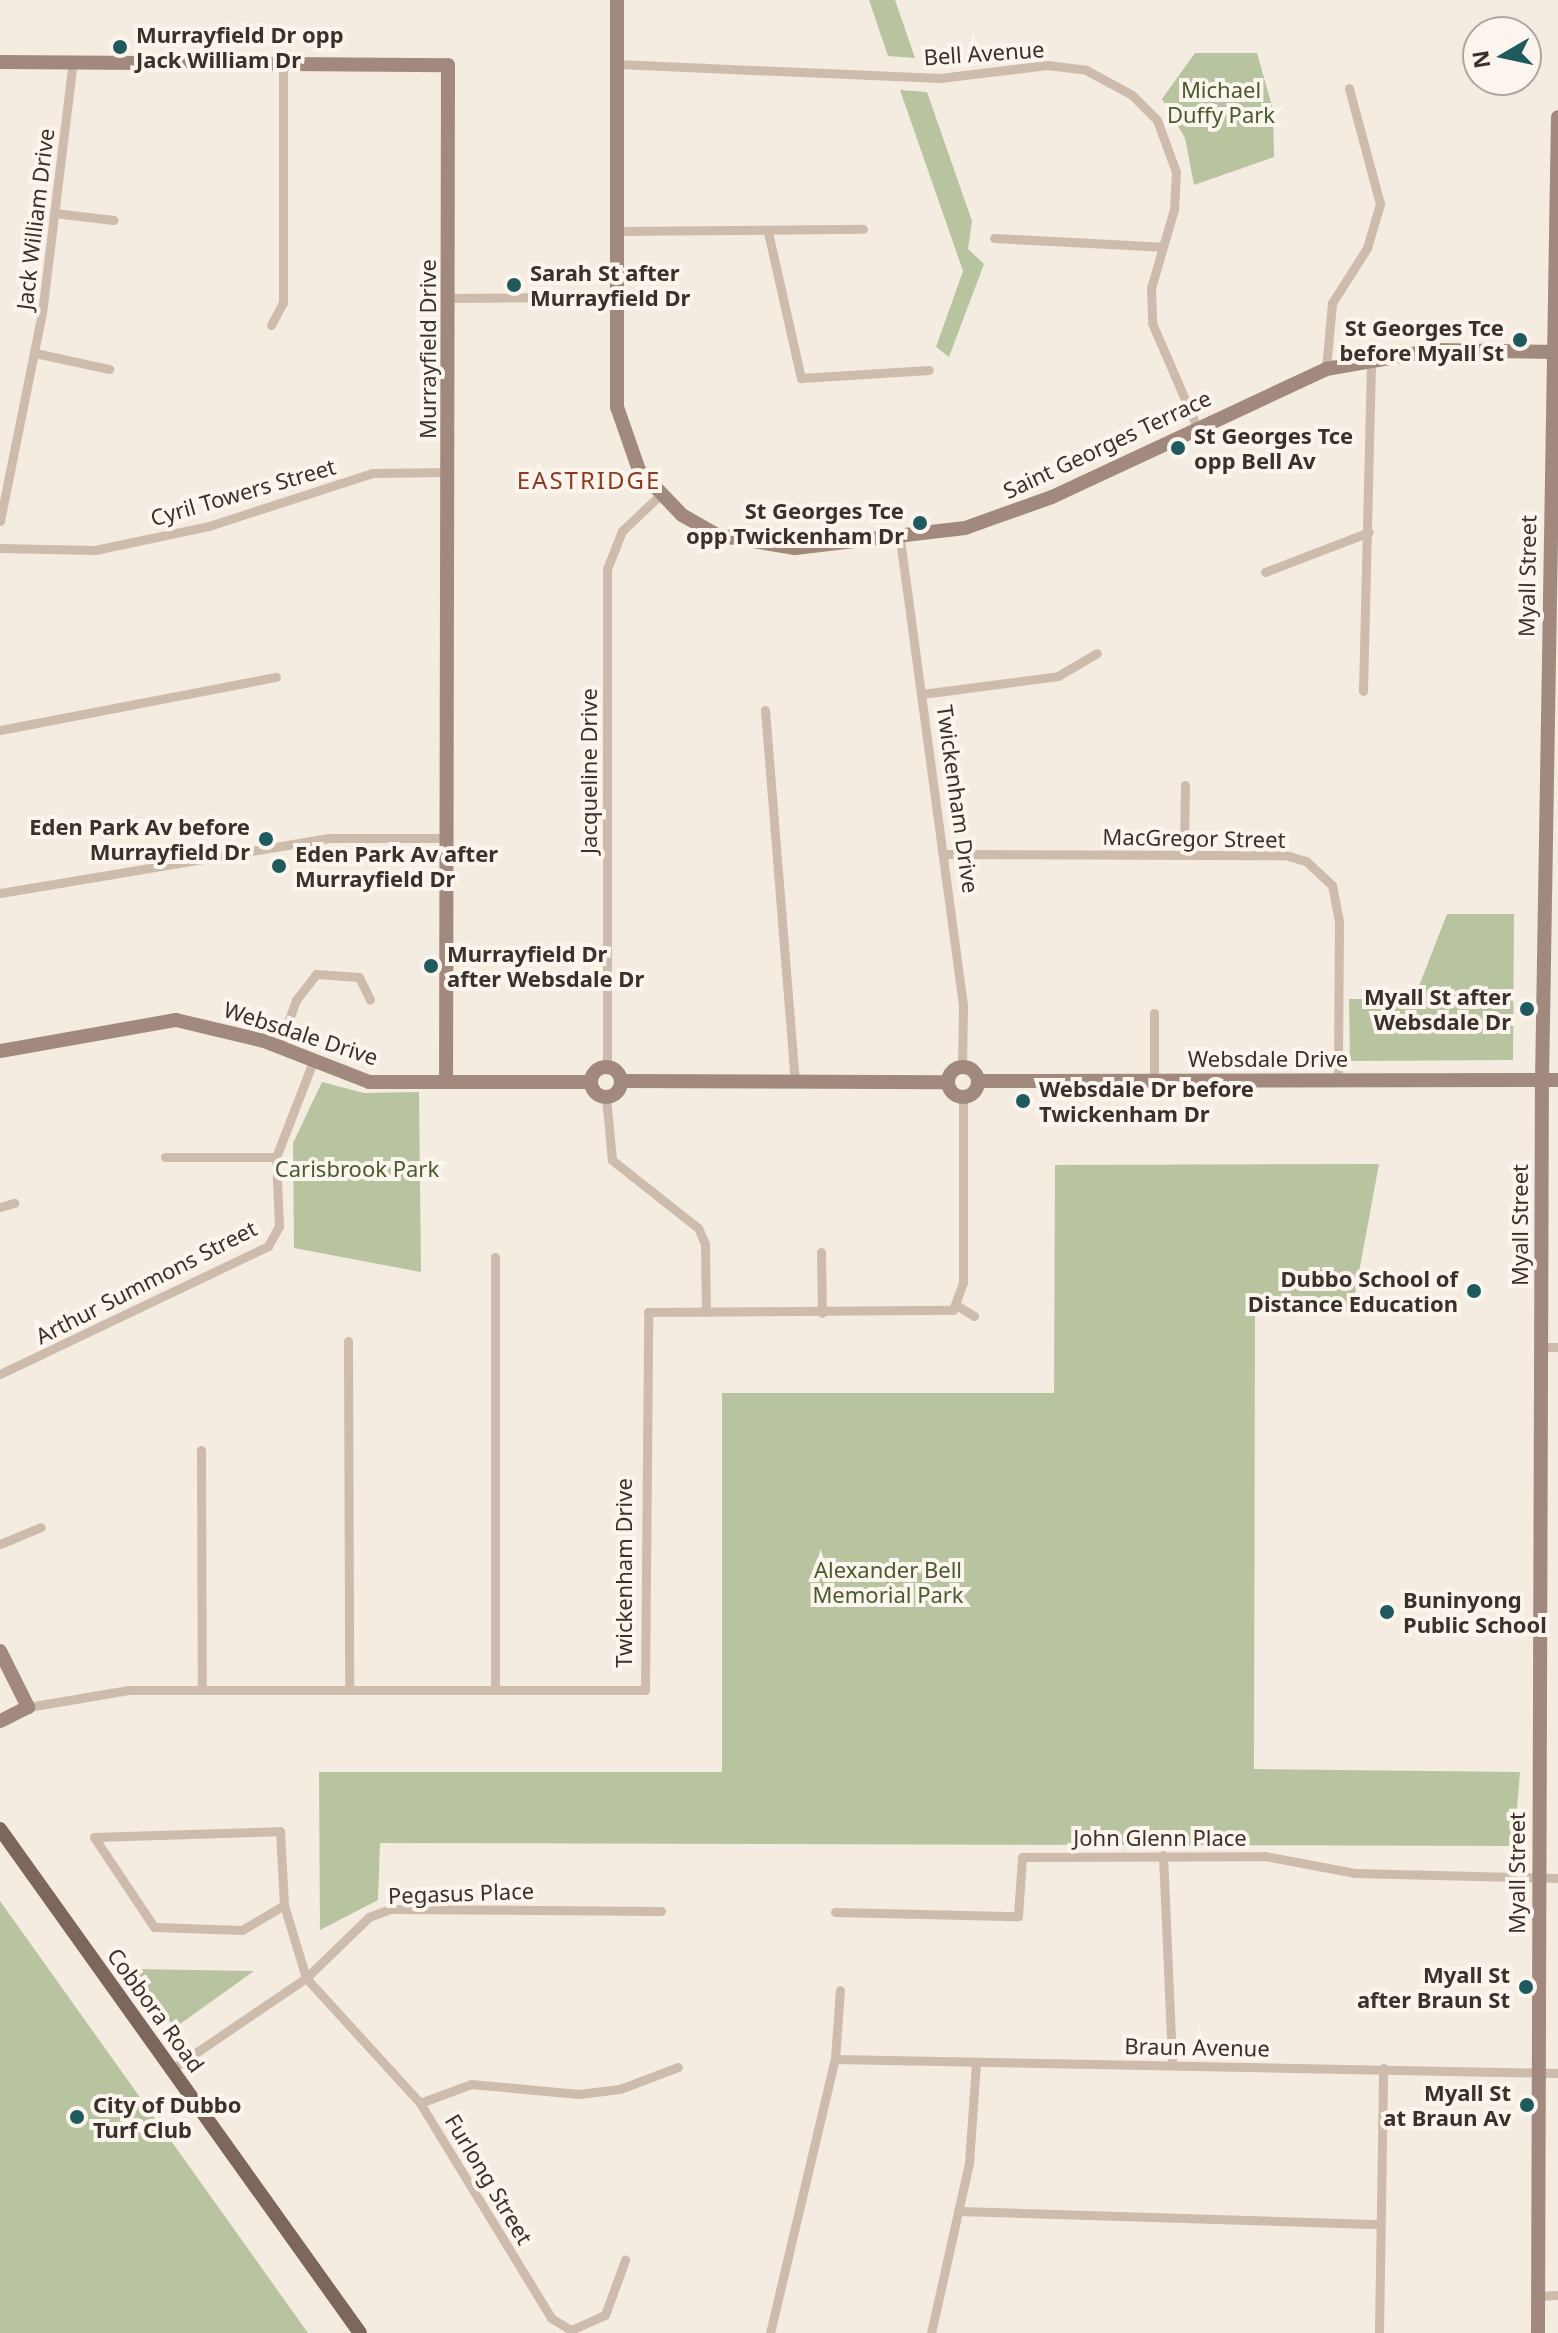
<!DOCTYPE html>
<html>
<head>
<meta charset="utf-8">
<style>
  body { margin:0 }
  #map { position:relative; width:1558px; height:2333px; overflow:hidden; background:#f4ebe1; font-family:"Noto Sans",sans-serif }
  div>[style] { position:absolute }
  .green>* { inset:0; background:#b8c4a0 }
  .street>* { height:9px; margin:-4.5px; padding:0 4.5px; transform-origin:4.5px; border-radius:4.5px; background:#cdbbac }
  .secondary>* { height:14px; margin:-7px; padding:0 7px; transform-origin:7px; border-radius:7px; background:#a18a7d }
  .secondary>.ring { margin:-7px; padding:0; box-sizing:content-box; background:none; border:14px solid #a18a7d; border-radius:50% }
  .primary>* { height:14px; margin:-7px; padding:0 7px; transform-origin:7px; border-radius:7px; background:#7d675c }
  .dots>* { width:22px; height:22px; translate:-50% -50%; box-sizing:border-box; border:4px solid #fbf5ee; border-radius:50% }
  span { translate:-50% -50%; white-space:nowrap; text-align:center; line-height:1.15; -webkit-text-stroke:8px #fbf5ee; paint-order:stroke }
  .poi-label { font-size:22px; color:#3b302b; font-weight:700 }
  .left { translate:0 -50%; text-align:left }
  .right { translate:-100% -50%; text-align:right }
  .street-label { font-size:22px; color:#3b302b }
  .park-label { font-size:22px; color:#4a5a2e }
  .neighbourhood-label { font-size:24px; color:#8c3b22; letter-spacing:2px }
  .north { position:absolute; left:1462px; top:16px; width:80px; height:80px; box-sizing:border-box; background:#fbf5ee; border:2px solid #aea6a0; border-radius:50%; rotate:261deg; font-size:22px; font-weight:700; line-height:32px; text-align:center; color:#3b302b }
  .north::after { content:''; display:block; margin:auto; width:28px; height:36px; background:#1f5a5e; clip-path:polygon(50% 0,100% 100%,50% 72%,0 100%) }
</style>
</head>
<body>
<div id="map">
  <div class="green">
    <i style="clip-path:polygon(869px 0,895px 0,915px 58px,888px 56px)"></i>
    <i style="clip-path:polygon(1195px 53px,1257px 53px,1273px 110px,1274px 157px,1194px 185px,1185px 138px,1162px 99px)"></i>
    <i style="clip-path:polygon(900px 90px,927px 92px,972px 221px,968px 249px,984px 264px,949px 357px,936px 347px,963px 271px)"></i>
    <i style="clip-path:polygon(1447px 914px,1514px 914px,1513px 1060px,1350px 1061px,1349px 999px,1414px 999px)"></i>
    <i style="clip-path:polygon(322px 1082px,364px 1093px,419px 1092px,421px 1272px,294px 1248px,293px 1143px)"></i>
    <i style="clip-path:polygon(1379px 1164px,1352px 1310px,1255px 1312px,1254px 1769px,1520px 1772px,1514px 1846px,380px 1843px,378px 1900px,320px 1930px,319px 1772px,722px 1772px,722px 1393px,1054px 1393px,1055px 1165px)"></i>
    <i style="clip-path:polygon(0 1901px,308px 2333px,0 2333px)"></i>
    <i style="clip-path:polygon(133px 1969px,254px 1971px,180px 2024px,171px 2023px)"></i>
  </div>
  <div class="street">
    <i style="left:617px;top:64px;width:323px;rotate:2.5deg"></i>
    <i style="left:940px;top:78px;width:108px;rotate:-6.9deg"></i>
    <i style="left:1047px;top:65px;width:39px;rotate:7deg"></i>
    <i style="left:1086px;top:70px;width:52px;rotate:28.5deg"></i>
    <i style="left:1132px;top:95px;width:35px;rotate:45deg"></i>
    <i style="left:1157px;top:120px;width:55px;rotate:69.9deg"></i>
    <i style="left:1176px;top:172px;width:37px;rotate:93deg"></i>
    <i style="left:1174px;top:209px;width:82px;rotate:106.2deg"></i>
    <i style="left:1151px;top:288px;width:35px;rotate:88deg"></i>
    <i style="left:1152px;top:323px;width:113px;rotate:66.6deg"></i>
    <i style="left:54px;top:213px;width:60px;rotate:6.7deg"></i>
    <i style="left:616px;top:231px;width:247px;rotate:-0.5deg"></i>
    <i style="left:768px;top:232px;width:150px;rotate:77.3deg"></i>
    <i style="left:801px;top:378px;width:128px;rotate:-3.6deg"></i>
    <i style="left:994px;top:238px;width:169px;rotate:3deg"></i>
    <i style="left:452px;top:298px;width:163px;rotate:-0.4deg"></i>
    <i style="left:271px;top:325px;width:26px;rotate:-62deg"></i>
    <i style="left:283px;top:302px;width:239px;rotate:-90deg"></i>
    <i style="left:35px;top:353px;width:76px;rotate:12.2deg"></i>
    <i style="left:1326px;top:369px;width:66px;rotate:-84.8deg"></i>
    <i style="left:1332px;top:303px;width:65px;rotate:-57.5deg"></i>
    <i style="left:1367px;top:248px;width:46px;rotate:-73.5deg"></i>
    <i style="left:1380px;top:204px;width:120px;rotate:-105deg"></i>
    <i style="left:0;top:521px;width:212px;rotate:-78.6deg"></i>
    <i style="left:42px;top:313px;width:253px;rotate:-83deg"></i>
    <i style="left:900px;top:539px;width:470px;rotate:82.3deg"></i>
    <i style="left:963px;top:1005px;width:61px;rotate:90.9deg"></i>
    <i style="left:0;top:548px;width:95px;rotate:1.2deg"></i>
    <i style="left:95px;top:550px;width:116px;rotate:-11.9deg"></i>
    <i style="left:209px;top:526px;width:171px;rotate:-18deg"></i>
    <i style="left:372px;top:473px;width:77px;rotate:-0.7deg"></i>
    <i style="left:1265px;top:572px;width:111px;rotate:-21deg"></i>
    <i style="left:1363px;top:691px;width:330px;rotate:-88.6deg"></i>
    <i style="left:922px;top:694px;width:137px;rotate:-7.5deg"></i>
    <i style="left:1058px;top:676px;width:45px;rotate:-30.5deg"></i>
    <i style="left:765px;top:710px;width:372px;rotate:85.4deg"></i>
    <i style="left:0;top:730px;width:281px;rotate:-10.9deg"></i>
    <i style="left:944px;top:854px;width:341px;rotate:0.2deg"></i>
    <i style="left:1285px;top:855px;width:22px;rotate:16deg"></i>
    <i style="left:1306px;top:861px;width:35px;rotate:43deg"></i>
    <i style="left:1332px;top:885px;width:37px;rotate:79deg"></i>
    <i style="left:1339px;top:921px;width:160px;rotate:90.4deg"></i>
    <i style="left:1184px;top:854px;width:69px;rotate:-89.2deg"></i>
    <i style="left:0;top:893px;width:335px;rotate:-9.5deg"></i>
    <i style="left:330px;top:838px;width:118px"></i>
    <i style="left:1154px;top:1013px;width:68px;rotate:90deg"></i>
    <i style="left:279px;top:1048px;width:51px;rotate:-70.5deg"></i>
    <i style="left:296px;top:1000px;width:33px;rotate:-52deg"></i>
    <i style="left:316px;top:974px;width:43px;rotate:4deg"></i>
    <i style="left:359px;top:977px;width:25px;rotate:64deg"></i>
    <i style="left:607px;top:1067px;width:498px;rotate:-90deg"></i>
    <i style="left:607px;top:569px;width:41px;rotate:-68.5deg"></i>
    <i style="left:622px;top:531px;width:52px;rotate:-43.5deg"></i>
    <i style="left:606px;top:1097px;width:63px;rotate:84.6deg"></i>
    <i style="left:612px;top:1160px;width:110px;rotate:38.3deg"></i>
    <i style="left:698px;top:1228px;width:17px;rotate:66deg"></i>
    <i style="left:705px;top:1244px;width:68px;rotate:89.2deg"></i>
    <i style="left:165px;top:1157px;width:111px"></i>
    <i style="left:0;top:1207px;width:15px;rotate:-16deg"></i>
    <i style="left:821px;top:1252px;width:61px;rotate:89.1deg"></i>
    <i style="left:958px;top:1306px;width:19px;rotate:32deg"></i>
    <i style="left:348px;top:1341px;width:349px;rotate:89.8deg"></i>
    <i style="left:1542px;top:1347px;width:16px"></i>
    <i style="left:0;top:1374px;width:297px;rotate:-25.5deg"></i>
    <i style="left:268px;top:1246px;width:23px;rotate:-61deg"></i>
    <i style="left:279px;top:1226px;width:69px;rotate:-92.5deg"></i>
    <i style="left:276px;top:1157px;width:100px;rotate:-68.8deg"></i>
    <i style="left:201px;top:1450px;width:239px;rotate:89.8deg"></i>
    <i style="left:0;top:1544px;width:44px;rotate:-22.5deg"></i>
    <i style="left:495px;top:1690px;width:433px;rotate:-90deg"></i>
    <i style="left:28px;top:1707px;width:102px;rotate:-9.6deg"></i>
    <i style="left:129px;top:1690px;width:516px"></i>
    <i style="left:645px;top:1690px;width:378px;rotate:-89.5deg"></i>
    <i style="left:648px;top:1312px;width:305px;rotate:-0.4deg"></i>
    <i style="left:953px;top:1310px;width:29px;rotate:-70deg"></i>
    <i style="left:963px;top:1283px;width:186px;rotate:-90deg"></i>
    <i style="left:1163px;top:1855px;width:210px;rotate:87.5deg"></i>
    <i style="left:284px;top:1905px;width:49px;rotate:149.2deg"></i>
    <i style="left:242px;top:1930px;width:88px;rotate:-178deg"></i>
    <i style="left:154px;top:1927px;width:108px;rotate:-123.7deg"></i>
    <i style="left:94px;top:1837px;width:186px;rotate:-1.8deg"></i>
    <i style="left:280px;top:1831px;width:74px;rotate:86.9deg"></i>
    <i style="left:284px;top:1905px;width:76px;rotate:73.2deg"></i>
    <i style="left:306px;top:1978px;width:169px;rotate:47.6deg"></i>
    <i style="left:420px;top:2103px;width:252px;rotate:58.6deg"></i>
    <i style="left:551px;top:2318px;width:23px;rotate:31deg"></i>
    <i style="left:571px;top:2330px;width:37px;rotate:-24deg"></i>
    <i style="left:605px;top:2315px;width:59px;rotate:-70deg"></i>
    <i style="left:835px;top:1912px;width:183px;rotate:1.3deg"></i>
    <i style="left:1018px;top:1916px;width:59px;rotate:-86.1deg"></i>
    <i style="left:1022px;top:1857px;width:243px;rotate:-0.2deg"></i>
    <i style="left:1265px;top:1856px;width:92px;rotate:10.7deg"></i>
    <i style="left:1355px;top:1873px;width:203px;rotate:1.4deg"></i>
    <i style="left:835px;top:2059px;width:723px;rotate:1.11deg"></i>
    <i style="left:172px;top:2069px;width:162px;rotate:-34.2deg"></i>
    <i style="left:306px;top:1978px;width:88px;rotate:-44.1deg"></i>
    <i style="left:369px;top:1917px;width:22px;rotate:-21deg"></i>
    <i style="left:390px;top:1909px;width:271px;rotate:0.4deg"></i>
    <i style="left:420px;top:2103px;width:54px;rotate:-20.4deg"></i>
    <i style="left:471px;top:2084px;width:108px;rotate:5.3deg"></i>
    <i style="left:579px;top:2094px;width:41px;rotate:-7deg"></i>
    <i style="left:620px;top:2089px;width:62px;rotate:-20.8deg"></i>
    <i style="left:958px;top:2211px;width:422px;rotate:1.8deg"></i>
    <i style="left:1538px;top:2296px;width:20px;rotate:-3deg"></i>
    <i style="left:770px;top:2333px;width:282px;rotate:-76.7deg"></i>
    <i style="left:835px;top:2059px;width:69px;rotate:-85.9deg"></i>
    <i style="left:931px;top:2333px;width:174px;rotate:-77.4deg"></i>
    <i style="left:969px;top:2163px;width:101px;rotate:-86deg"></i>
    <i style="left:1379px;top:2333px;width:265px;rotate:-89.1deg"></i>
  </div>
  <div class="secondary">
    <i style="left:617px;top:0;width:407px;rotate:90deg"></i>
    <i style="left:617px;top:407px;width:67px;rotate:70.8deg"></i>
    <i style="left:639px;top:470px;width:62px;rotate:46.3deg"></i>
    <i style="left:682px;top:515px;width:40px;rotate:29.7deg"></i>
    <i style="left:717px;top:535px;width:79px;rotate:9.5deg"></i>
    <i style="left:795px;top:548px;width:171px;rotate:-6.7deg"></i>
    <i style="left:965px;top:528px;width:92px;rotate:-19.6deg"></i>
    <i style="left:1052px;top:497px;width:302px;rotate:-25deg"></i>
    <i style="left:1326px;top:369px;width:112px;rotate:-9.8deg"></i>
    <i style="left:1436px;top:350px;width:122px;rotate:0.9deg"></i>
    <i style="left:0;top:62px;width:448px;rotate:0.4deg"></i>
    <i style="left:448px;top:65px;width:1017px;rotate:90.11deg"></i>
    <i style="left:0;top:1051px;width:179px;rotate:-10deg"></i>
    <i style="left:176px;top:1020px;width:90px;rotate:13.4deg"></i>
    <i style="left:264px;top:1041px;width:113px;rotate:21.3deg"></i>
    <i style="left:369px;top:1082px;width:222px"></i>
    <i class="ring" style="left:948px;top:1067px;width:16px;height:16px"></i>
    <i class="ring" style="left:591px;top:1067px;width:16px;height:16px"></i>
    <i style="left:621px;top:1081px;width:327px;rotate:0.2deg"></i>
    <i style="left:978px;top:1081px;width:580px;rotate:-0.1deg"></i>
    <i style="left:0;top:1651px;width:63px;rotate:63.4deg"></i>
    <i style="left:28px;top:1707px;width:31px;rotate:153deg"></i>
    <i style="left:1538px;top:2333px;width:1252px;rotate:-89.82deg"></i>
    <i style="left:1542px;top:1081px;width:964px;rotate:-89.05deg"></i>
  </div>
  <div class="primary">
    <i style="left:0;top:1829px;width:619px;rotate:54.46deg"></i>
  </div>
  <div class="dots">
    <i style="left:120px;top:47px;background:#1f5a5e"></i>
    <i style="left:514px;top:285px;background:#1f5a5e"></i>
    <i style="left:1520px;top:340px;background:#1f5a5e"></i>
    <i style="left:1178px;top:448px;background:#1f5a5e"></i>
    <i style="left:920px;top:523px;background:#1f5a5e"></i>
    <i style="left:266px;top:839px;background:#1f5a5e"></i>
    <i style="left:279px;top:866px;background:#1f5a5e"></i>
    <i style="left:431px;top:966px;background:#1f5a5e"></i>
    <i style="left:1527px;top:1009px;background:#1f5a5e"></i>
    <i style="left:1023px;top:1101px;background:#1f5a5e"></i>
    <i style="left:1474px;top:1291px;background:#1f5a5e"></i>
    <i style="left:1387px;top:1612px;background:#1f5a5e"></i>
    <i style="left:1526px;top:1987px;background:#1f5a5e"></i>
    <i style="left:1527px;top:2105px;background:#1f5a5e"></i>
    <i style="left:77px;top:2117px;background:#1f5a5e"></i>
  </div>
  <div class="poi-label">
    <span class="left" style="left:136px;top:47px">Murrayfield Dr opp<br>Jack William Dr</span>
    <span class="left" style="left:530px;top:285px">Sarah St after<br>Murrayfield Dr</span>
    <span class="right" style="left:1504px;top:340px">St Georges Tce<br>before Myall St</span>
    <span class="left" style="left:1194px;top:448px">St Georges Tce<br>opp Bell Av</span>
    <span class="right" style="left:904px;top:523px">St Georges Tce<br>opp Twickenham Dr</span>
    <span class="right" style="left:250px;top:839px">Eden Park Av before<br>Murrayfield Dr</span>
    <span class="left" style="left:295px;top:866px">Eden Park Av after<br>Murrayfield Dr</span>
    <span class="left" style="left:447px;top:966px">Murrayfield Dr<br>after Websdale Dr</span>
    <span class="right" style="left:1511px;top:1009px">Myall St after<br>Websdale Dr</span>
    <span class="left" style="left:1039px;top:1101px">Websdale Dr before<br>Twickenham Dr</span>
    <span class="right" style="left:1458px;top:1291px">Dubbo School of<br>Distance Education</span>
    <span class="left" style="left:1403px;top:1612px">Buninyong<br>Public School</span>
    <span class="right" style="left:1510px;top:1987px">Myall St<br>after Braun St</span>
    <span class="right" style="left:1511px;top:2105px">Myall St<br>at Braun Av</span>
    <span class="left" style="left:93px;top:2117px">City of Dubbo<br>Turf Club</span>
  </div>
  <div class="street-label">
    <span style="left:984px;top:53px;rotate:-4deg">Bell Avenue</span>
    <span style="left:35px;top:219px;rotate:-83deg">Jack William Drive</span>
    <span style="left:428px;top:349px;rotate:-90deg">Murrayfield Drive</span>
    <span style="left:1107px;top:444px;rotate:-25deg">Saint Georges Terrace</span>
    <span style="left:243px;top:492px;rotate:-16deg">Cyril Towers Street</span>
    <span style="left:1527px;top:576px;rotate:-89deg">Myall Street</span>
    <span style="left:589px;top:771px;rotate:-90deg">Jacqueline Drive</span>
    <span style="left:958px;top:799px;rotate:82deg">Twickenham Drive</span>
    <span style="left:1194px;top:838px;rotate:1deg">MacGregor Street</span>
    <span style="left:301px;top:1033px;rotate:18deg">Websdale Drive</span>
    <span style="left:1268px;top:1059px">Websdale Drive</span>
    <span style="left:1520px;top:1225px;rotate:-90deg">Myall Street</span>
    <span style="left:146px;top:1282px;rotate:-27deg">Arthur Summons Street</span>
    <span style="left:624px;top:1573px;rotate:-90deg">Twickenham Drive</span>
    <span style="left:1160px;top:1838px">John Glenn Place</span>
    <span style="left:1517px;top:1873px;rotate:-90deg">Myall Street</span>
    <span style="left:461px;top:1893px;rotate:-2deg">Pegasus Place</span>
    <span style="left:156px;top:2010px;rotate:54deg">Cobbora Road</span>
    <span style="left:1197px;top:2047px;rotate:1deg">Braun Avenue</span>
    <span style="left:489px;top:2179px;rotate:59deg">Furlong Street</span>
  </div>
  <div class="park-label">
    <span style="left:1221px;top:102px">Michael<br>Duffy Park</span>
    <span style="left:357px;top:1169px">Carisbrook Park</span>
    <span style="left:888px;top:1582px">Alexander Bell<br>Memorial Park</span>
  </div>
  <div class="neighbourhood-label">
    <span style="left:589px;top:480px">EASTRIDGE</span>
  </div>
  <div class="north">N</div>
</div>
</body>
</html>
